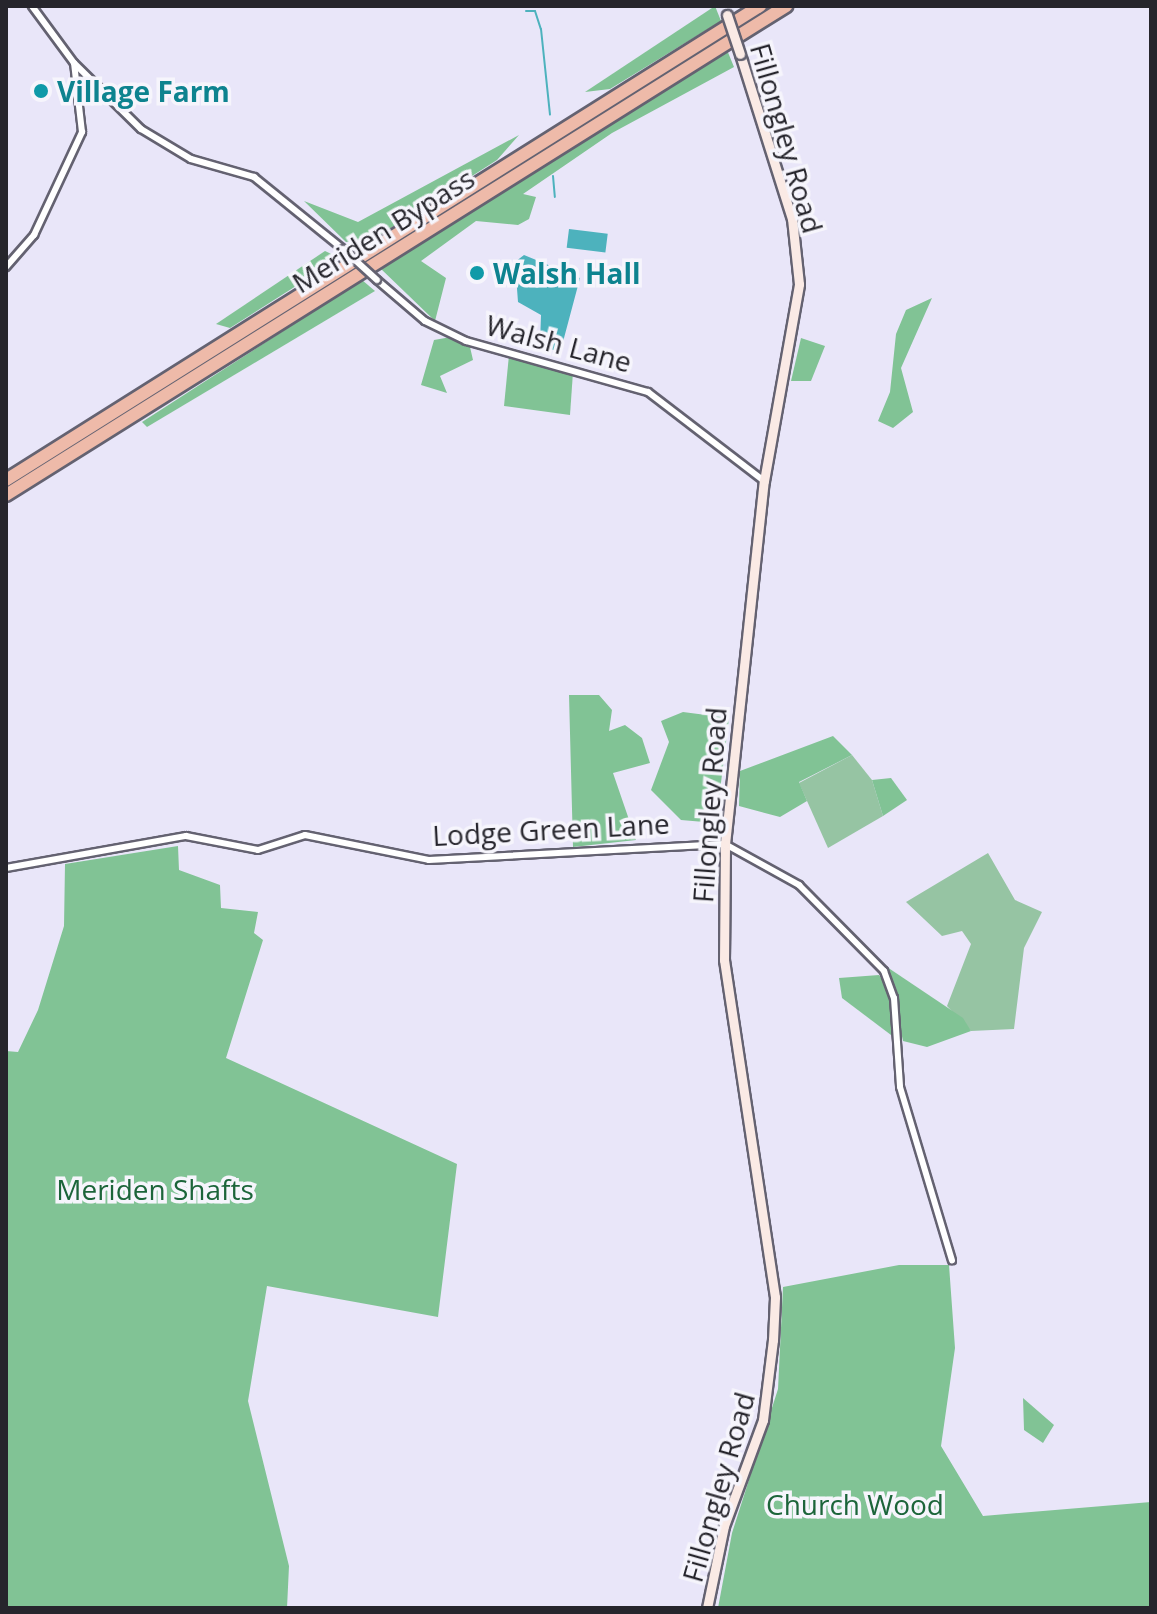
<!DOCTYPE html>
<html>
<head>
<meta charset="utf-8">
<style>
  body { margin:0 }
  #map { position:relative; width:1157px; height:1614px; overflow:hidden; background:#e9e6f9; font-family:"Open Sans",sans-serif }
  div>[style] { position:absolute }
  .green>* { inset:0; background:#96c4a3 }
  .forest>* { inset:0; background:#81c395 }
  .water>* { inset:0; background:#4db2bd; transform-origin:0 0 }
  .stream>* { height:2px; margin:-1px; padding:0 1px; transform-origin:1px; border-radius:1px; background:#4db2bd }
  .roads { filter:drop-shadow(2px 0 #646271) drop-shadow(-2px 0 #646271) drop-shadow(0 2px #646271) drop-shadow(0 -2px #646271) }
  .street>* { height:6px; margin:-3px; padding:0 3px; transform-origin:3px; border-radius:3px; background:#fff }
  .secondary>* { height:9px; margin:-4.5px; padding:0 4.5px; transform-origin:4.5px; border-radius:4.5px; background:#faeae5 }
  .highway>* { height:12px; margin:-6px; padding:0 6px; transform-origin:6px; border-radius:6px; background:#eebaa9 }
  .bridges { filter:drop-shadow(2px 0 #646271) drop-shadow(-2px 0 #646271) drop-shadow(0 2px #646271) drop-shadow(0 -2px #646271) }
  .street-bridge>* { height:6px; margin:-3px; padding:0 3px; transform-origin:3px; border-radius:3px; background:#fff }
  .secondary-bridge>* { height:9px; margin:-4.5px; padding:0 4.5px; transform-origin:4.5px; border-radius:4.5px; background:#faeae5 }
  .dots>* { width:22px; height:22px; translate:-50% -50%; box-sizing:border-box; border:4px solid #f6f5fc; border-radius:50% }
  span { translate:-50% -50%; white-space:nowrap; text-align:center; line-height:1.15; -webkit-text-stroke:7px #f6f5fc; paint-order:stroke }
  .culture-label { font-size:28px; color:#0d838f; font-weight:700 }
  .left { translate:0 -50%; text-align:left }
  .street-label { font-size:28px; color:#26252c }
  .park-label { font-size:28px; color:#1c653a }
  .frame { position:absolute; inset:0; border:8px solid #26252c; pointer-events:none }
</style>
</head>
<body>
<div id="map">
  <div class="green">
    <i style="clip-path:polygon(852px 755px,872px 780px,883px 816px,828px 848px,799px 783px)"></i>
    <i style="clip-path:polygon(988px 853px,1015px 900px,1042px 912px,1024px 948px,1014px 1029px,971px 1031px,947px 1006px,971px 944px,962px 931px,942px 936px,906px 902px)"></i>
  </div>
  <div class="forest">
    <i style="clip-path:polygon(715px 6px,721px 21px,610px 89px,585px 92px)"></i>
    <i style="clip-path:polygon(727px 50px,734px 67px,612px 133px,523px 194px,536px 197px,529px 219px,518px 225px,476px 221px,421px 261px,446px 278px,435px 321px,380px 268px)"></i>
    <i style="clip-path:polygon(519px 135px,497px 160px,372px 240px,346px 242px,304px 201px,358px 222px)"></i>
    <i style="clip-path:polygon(325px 251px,340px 258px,230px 328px,216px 324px)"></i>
    <i style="clip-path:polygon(362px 280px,375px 291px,147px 427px,142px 422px)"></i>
    <i style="clip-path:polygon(932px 298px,901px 368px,913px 412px,893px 428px,878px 421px,890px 392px,896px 334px,906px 310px)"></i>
    <i style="clip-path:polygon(451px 337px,470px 347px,473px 360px,440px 376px,447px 393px,421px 385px,434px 340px)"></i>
    <i style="clip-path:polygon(801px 338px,825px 346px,811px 381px,791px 381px)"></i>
    <i style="clip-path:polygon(509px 355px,573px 372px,570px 415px,504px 406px)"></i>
    <i style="clip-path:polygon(569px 695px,599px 695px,612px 710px,609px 731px,625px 725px,642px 738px,650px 763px,613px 773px,636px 840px,573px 847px)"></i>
    <i style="clip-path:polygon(683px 712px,729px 718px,716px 823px,681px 820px,651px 790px,669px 742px,661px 721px)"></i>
    <i style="clip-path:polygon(833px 736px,852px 755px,799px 782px,807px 801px,780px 817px,739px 806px,740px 771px)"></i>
    <i style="clip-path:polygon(891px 778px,907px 800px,883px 816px,872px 780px)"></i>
    <i style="clip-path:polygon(178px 846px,179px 870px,220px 885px,221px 908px,258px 912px,254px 933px,263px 940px,226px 1058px,457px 1164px,438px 1317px,267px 1286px,248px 1401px,289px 1566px,287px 1608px,6px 1608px,6px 1051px,18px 1052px,38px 1010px,64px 926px,65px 864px)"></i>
    <i style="clip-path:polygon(887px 967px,963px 1018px,971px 1031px,927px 1047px,903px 1041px)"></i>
    <i style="clip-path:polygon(879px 975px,887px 987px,895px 1038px,842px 998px,839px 978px)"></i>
    <i style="clip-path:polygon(899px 1265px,949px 1265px,955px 1348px,941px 1446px,983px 1516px,1151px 1502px,1151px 1608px,718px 1608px,732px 1533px,778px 1389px,783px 1287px)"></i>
    <i style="clip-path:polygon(1023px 1398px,1054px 1425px,1043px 1443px,1024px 1430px)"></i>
  </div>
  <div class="water">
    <i style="left:569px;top:229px;width:39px;height:19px;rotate:7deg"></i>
    <i style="clip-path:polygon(524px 255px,580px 278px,560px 353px,540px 344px,541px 315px,518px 302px,515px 262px)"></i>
  </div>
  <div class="stream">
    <i style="left:526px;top:11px;width:9px"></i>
    <i style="left:535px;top:11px;width:19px;rotate:72deg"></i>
    <i style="left:541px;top:29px;width:86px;rotate:84deg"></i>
    <i style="left:553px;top:176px;width:21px;rotate:85deg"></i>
  </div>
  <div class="roads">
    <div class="street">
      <i style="left:74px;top:63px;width:94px;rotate:44.6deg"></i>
      <i style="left:141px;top:129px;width:58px;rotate:31deg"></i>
      <i style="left:191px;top:159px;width:66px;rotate:15.9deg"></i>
      <i style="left:254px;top:177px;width:114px;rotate:39deg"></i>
      <i style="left:6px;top:267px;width:43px;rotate:-48.8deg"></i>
      <i style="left:34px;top:235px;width:114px;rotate:-65deg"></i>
      <i style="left:82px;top:132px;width:69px;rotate:-96.6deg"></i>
      <i style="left:74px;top:63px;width:71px;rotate:-126.4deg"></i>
      <i style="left:377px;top:280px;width:63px;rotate:40.5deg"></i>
      <i style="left:425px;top:321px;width:46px;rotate:26deg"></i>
      <i style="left:466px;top:341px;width:189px;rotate:15.7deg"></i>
      <i style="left:648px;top:392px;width:146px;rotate:37.5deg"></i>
      <i style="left:6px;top:868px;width:183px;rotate:-10.1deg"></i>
      <i style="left:186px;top:836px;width:73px;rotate:11deg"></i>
      <i style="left:258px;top:850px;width:49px;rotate:-17.7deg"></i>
      <i style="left:305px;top:835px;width:126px;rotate:11.4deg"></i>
      <i style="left:429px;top:860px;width:296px;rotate:-3.1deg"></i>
      <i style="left:725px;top:844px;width:85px;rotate:29deg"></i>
      <i style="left:799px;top:885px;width:121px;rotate:45.3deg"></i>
      <i style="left:884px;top:971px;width:29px;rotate:70deg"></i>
      <i style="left:894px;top:998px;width:89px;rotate:86.1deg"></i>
      <i style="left:900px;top:1087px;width:181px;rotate:73.3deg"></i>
    </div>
    <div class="secondary">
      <i style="left:707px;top:1608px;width:84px;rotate:-78.3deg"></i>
      <i style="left:724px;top:1526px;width:113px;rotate:-69.8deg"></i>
      <i style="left:763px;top:1420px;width:81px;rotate:-82.9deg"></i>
      <i style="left:773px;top:1340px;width:43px;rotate:-87.3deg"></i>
      <i style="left:775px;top:1297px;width:341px;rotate:-98.6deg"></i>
      <i style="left:724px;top:960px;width:116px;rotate:-89.5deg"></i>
      <i style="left:725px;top:844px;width:365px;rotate:-83.9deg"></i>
      <i style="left:764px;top:481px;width:200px;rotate:-79.9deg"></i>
      <i style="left:799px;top:284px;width:65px;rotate:-96.1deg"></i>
      <i style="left:792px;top:219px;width:173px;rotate:-107.5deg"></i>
    </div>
    <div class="highway">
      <i style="left:6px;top:480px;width:891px;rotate:-32.16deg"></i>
      <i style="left:6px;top:495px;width:921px;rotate:-32.08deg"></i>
    </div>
  </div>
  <div class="bridges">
    <div class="street-bridge">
      <i style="left:343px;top:249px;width:46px;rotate:42.4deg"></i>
    </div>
    <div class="secondary-bridge">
      <i style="left:727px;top:15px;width:41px;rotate:71.6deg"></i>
    </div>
  </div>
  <div class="dots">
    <i style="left:41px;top:91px;background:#0f9aa8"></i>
    <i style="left:477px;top:273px;background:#0f9aa8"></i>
  </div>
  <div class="culture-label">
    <span class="left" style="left:57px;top:91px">Village Farm</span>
    <span class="left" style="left:493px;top:273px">Walsh Hall</span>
  </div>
  <div class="street-label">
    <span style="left:787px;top:138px;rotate:74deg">Fillongley Road</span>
    <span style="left:383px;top:230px;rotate:-32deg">Meriden Bypass</span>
    <span style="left:559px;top:343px;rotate:15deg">Walsh Lane</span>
    <span style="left:709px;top:805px;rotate:-86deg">Fillongley Road</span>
    <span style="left:551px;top:829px;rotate:-3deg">Lodge Green Lane</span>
    <span style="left:718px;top:1487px;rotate:-74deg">Fillongley Road</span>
  </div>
  <div class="park-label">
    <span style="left:155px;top:1189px">Meriden Shafts</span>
    <span style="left:855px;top:1504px">Church Wood</span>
  </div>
  <div class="frame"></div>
</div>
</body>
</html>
